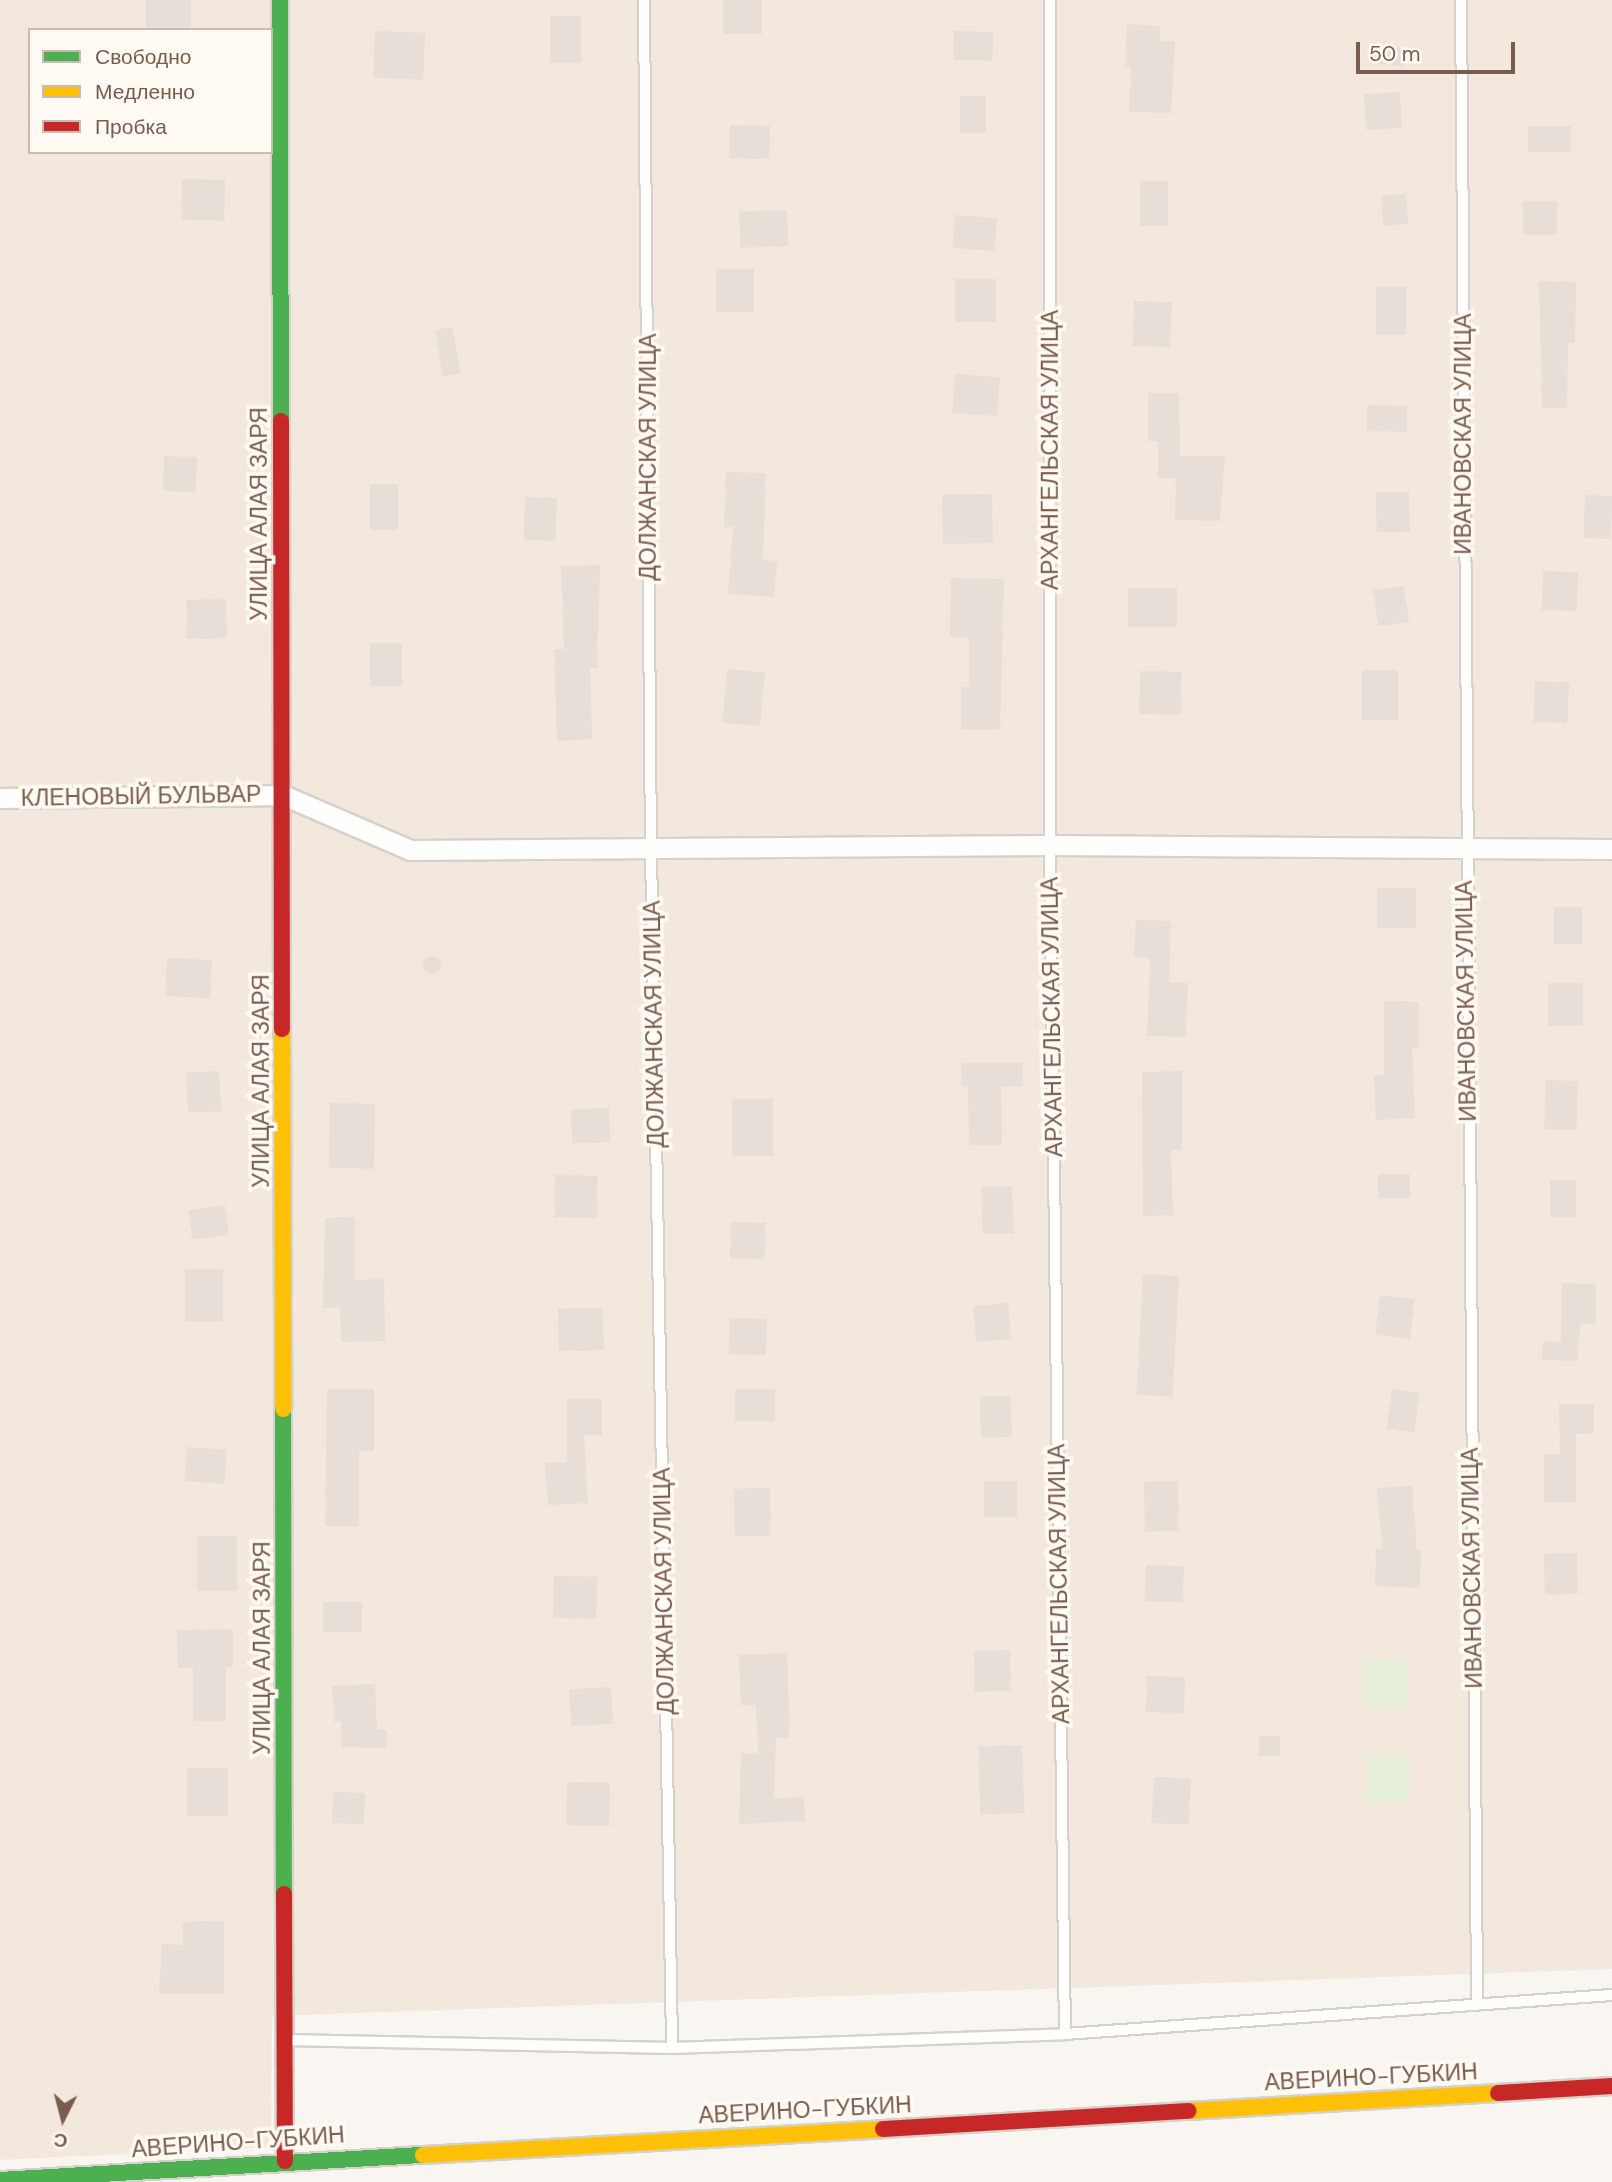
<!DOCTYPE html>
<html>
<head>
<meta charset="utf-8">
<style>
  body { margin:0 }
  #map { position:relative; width:1612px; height:2182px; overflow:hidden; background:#f9f5f0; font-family:"DM Sans",sans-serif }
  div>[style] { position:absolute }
  .residential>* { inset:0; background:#f2e8de }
  .green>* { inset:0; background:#e7f0db; transform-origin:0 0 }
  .building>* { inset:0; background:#e6ded7; transform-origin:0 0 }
  .round { border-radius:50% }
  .roads { filter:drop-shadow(2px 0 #d7d1cb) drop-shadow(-2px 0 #d7d1cb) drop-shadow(0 2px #d7d1cb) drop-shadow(0 -2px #d7d1cb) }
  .lane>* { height:10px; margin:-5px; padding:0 5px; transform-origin:5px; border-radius:5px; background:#fefefd }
  .street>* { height:19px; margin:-9.5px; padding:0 9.5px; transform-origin:9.5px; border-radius:9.5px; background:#fefefd }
  .fast>* { height:16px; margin:-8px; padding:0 8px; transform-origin:8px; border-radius:8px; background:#4caf50 }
  .slow>* { height:16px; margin:-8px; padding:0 8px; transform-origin:8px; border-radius:8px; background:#ffc107 }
  .jam>* { height:16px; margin:-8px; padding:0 8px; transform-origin:8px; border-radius:8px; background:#c62828 }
  span { translate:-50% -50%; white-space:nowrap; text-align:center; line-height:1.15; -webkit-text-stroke:7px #fffaf3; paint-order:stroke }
  .street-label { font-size:23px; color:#7a5c4d }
  .legend { position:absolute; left:28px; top:28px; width:245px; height:126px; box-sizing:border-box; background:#fffaf3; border:2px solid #cabbb1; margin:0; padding:9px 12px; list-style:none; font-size:21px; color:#7a5c4d }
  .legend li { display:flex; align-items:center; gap:14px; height:35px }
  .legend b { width:35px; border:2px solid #cabbb1 }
  .north { position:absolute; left:28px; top:2084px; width:70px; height:70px; -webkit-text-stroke:5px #fffaf3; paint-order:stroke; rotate:186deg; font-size:19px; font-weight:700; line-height:28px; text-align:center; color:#7a5c4d }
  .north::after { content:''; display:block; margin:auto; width:24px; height:32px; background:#7a5c4d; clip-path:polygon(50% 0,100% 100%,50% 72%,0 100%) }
  .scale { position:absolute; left:1356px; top:42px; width:159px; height:32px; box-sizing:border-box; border:4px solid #7a5c4d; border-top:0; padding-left:9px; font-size:21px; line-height:24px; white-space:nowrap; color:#7a5c4d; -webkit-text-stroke:5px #fffaf3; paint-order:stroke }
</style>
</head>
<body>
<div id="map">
  <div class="residential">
    <i style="clip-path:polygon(evenodd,0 0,1612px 0,1612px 1969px,272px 2016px,271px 2147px,0 2160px,0 0,30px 30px,271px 30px,271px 152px,30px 152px,30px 30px)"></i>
  </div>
  <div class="green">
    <i style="left:1365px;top:1660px;width:41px;height:47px"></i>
    <i style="left:1368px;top:1755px;width:41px;height:47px"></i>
  </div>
  <div class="building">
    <i style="left:146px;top:0;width:45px;height:30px"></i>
    <i style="left:723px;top:0;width:39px;height:34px"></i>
    <i style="left:550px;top:16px;width:31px;height:47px"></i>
    <i style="clip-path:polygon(1127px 24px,1160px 26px,1160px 41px,1175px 41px,1171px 113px,1129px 112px,1131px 67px,1125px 66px)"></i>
    <i style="left:375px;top:31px;width:50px;height:47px;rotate:2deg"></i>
    <i style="left:954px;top:31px;width:39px;height:29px;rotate:1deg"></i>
    <i style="left:1372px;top:45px;width:33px;height:18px;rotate:5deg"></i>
    <i style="left:1400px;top:92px;width:36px;height:36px;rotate:87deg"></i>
    <i style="left:960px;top:96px;width:26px;height:37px"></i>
    <i style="left:730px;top:125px;width:40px;height:33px;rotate:1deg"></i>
    <i style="left:1528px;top:126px;width:43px;height:26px"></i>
    <i style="left:182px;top:179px;width:43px;height:41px;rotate:1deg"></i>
    <i style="left:1140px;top:181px;width:28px;height:45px"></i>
    <i style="left:1406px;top:194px;width:30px;height:25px;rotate:86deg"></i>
    <i style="left:1523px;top:201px;width:34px;height:34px"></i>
    <i style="left:787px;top:210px;width:36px;height:48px;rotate:88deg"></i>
    <i style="left:955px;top:215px;width:42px;height:33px;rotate:4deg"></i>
    <i style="left:716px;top:269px;width:38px;height:43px"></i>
    <i style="left:955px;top:279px;width:41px;height:43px"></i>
    <i style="clip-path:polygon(1539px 281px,1576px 282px,1575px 343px,1568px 343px,1567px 408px,1542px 408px)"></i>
    <i style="left:1376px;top:287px;width:30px;height:48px"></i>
    <i style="left:1134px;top:301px;width:38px;height:45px;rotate:2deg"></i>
    <i style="left:453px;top:327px;width:47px;height:18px;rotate:81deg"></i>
    <i style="left:955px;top:374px;width:45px;height:39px;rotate:4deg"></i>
    <i style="clip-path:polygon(1148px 393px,1179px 393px,1180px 456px,1225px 456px,1220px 521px,1175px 520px,1176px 478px,1158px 478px,1158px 441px,1148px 441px)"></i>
    <i style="left:1367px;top:405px;width:40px;height:26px;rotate:1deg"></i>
    <i style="left:164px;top:456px;width:33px;height:35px;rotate:2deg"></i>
    <i style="clip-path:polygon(726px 472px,766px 473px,763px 560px,777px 561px,774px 597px,728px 594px,733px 527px,724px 527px)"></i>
    <i style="left:370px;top:484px;width:28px;height:46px"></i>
    <i style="left:1409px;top:492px;width:40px;height:33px;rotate:89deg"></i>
    <i style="left:992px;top:494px;width:49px;height:50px;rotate:89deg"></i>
    <i style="left:1585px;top:495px;width:27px;height:43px;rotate:2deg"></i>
    <i style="left:525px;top:497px;width:32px;height:43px;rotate:2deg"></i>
    <i style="clip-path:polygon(600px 565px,597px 668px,590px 668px,592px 739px,557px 741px,554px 649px,564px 649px,561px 566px)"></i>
    <i style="left:1543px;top:571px;width:35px;height:39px;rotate:2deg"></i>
    <i style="clip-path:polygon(951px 578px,1004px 579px,1000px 729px,961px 730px,961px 687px,969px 687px,969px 638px,950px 637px)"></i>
    <i style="left:1404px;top:586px;width:36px;height:31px;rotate:82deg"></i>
    <i style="left:1128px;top:588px;width:49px;height:39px"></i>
    <i style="left:226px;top:599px;width:39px;height:40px;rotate:89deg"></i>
    <i style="left:370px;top:643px;width:32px;height:43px"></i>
    <i style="left:727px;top:669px;width:38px;height:54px;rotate:5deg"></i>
    <i style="left:1362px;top:670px;width:36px;height:50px"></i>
    <i style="left:1140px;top:671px;width:42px;height:43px;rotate:1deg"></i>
    <i style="left:1535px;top:681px;width:34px;height:41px;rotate:2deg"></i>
    <i style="left:1377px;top:888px;width:39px;height:40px"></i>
    <i style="left:1554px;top:907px;width:28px;height:37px"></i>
    <i style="clip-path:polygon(1136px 920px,1171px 921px,1169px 982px,1188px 983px,1186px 1037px,1147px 1036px,1150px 958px,1134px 957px)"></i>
    <i class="round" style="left:423px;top:956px;width:18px;height:18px"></i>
    <i style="left:167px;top:958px;width:45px;height:38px;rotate:3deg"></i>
    <i style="left:1548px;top:983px;width:35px;height:43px"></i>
    <i style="clip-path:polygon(1384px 1001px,1419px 1002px,1419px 1048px,1412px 1048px,1415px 1118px,1376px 1120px,1374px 1075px,1384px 1075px)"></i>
    <i style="clip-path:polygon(961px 1063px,1022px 1063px,1023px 1086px,1001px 1086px,1002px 1145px,969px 1145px,968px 1086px,962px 1086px)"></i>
    <i style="left:219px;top:1071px;width:40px;height:33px;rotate:87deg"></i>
    <i style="clip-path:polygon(1182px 1071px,1182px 1150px,1171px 1150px,1173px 1215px,1143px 1216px,1142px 1072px)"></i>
    <i style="left:1546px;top:1080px;width:32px;height:49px;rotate:2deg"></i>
    <i style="left:732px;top:1099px;width:41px;height:57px"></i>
    <i style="left:330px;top:1103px;width:45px;height:65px;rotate:1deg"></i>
    <i style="left:609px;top:1108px;width:34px;height:38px;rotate:88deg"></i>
    <i style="left:1410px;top:1174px;width:24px;height:32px;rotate:90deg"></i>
    <i style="left:555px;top:1175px;width:43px;height:42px;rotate:1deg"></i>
    <i style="left:1576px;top:1180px;width:37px;height:26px;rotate:90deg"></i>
    <i style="left:1012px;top:1186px;width:47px;height:31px;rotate:88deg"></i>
    <i style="left:225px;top:1205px;width:30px;height:37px;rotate:82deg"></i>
    <i style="clip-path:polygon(355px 1217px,355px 1280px,384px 1279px,385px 1341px,341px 1342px,340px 1307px,323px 1308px,325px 1218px)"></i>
    <i style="left:731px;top:1222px;width:35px;height:36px;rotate:2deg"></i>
    <i style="left:223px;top:1269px;width:53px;height:38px;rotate:90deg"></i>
    <i style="left:1143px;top:1274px;width:36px;height:121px;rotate:3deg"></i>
    <i style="clip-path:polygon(1562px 1283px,1596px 1284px,1596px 1324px,1580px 1324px,1578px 1361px,1542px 1360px,1543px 1341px,1561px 1342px)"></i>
    <i style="left:1380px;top:1295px;width:35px;height:40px;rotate:7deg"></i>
    <i style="left:1008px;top:1303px;width:36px;height:35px;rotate:85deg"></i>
    <i style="left:603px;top:1308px;width:42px;height:45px;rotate:89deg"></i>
    <i style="left:730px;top:1318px;width:37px;height:36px;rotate:2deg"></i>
    <i style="clip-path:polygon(327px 1389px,374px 1389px,374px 1451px,359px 1451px,359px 1526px,325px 1526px)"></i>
    <i style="left:735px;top:1389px;width:40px;height:32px"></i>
    <i style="left:1392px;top:1389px;width:28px;height:40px;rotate:8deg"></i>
    <i style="left:1011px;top:1396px;width:41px;height:31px;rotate:89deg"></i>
    <i style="clip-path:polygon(567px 1399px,602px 1399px,602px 1435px,584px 1435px,588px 1503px,548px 1505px,545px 1463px,567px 1462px)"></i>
    <i style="clip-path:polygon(1559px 1404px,1594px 1404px,1594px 1433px,1576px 1434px,1576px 1502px,1544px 1502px,1544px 1454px,1560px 1454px)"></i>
    <i style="left:187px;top:1447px;width:40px;height:34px;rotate:4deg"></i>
    <i style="left:984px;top:1481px;width:33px;height:36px"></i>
    <i style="left:1178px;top:1481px;width:50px;height:34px;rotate:89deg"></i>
    <i style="clip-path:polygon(1412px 1486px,1417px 1550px,1421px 1550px,1420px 1588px,1375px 1586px,1376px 1549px,1382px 1549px,1377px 1488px)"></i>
    <i style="left:770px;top:1488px;width:48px;height:36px;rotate:89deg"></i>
    <i style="left:197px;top:1536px;width:40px;height:55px"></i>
    <i style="left:1577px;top:1553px;width:41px;height:33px;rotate:89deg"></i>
    <i style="left:1146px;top:1565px;width:38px;height:36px;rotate:2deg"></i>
    <i style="left:554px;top:1576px;width:43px;height:42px;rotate:1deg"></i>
    <i style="left:323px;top:1602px;width:39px;height:30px"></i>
    <i style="clip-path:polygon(233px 1629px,233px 1667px,226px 1667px,226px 1721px,193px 1721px,193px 1668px,178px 1668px,177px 1630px)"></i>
    <i style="left:1010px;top:1650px;width:41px;height:36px;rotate:89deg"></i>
    <i style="clip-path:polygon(787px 1653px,790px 1738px,776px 1738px,774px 1798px,804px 1797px,805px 1821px,739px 1824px,741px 1753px,758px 1754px,756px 1705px,741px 1705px,739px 1655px)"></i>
    <i style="left:1147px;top:1676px;width:38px;height:36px;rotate:2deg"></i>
    <i style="clip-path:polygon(375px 1684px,377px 1730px,387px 1730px,387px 1748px,341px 1747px,341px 1721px,334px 1722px,332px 1686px)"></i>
    <i style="left:611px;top:1687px;width:37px;height:42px;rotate:87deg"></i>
    <i style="left:1259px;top:1736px;width:21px;height:20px"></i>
    <i style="left:1022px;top:1745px;width:68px;height:44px;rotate:88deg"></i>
    <i style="left:187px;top:1768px;width:41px;height:48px"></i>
    <i style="left:1154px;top:1777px;width:37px;height:46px;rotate:3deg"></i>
    <i style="left:567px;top:1782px;width:43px;height:43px;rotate:1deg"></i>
    <i style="left:333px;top:1792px;width:32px;height:31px;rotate:2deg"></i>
    <i style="clip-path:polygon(224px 1921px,224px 1994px,159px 1994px,162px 1944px,183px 1945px,183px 1922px)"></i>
  </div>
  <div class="roads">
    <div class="lane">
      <i style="left:644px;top:0;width:851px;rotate:89.53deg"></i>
      <i style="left:651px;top:851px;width:1197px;rotate:88.99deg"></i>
      <i style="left:1050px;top:0;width:845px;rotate:90deg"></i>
      <i style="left:1050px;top:845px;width:1189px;rotate:89.28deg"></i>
      <i style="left:1461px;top:0;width:2003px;rotate:89.54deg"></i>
      <i style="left:286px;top:2040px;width:386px;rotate:1.2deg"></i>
      <i style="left:672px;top:2048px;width:393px;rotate:-2deg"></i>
      <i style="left:1065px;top:2034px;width:548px;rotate:-4.08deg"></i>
    </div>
    <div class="street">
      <i style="left:0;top:798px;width:283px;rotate:-0.6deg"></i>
      <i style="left:283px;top:795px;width:138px;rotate:23.4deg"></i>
      <i style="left:410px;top:850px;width:640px;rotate:-0.45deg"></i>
      <i style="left:1050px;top:845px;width:562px;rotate:0.41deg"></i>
    </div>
    <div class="fast">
      <i style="left:280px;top:0;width:421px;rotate:89.9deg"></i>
      <i style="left:283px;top:1409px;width:485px;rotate:89.9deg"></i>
      <i style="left:0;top:2180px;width:424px;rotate:-3.4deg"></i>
    </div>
    <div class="slow">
      <i style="left:282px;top:1029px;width:380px;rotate:89.8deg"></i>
      <i style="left:1188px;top:2111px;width:311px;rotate:-3.3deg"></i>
      <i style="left:423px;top:2155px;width:461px;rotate:-3.2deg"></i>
    </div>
    <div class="jam">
      <i style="left:281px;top:421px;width:608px;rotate:89.91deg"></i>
      <i style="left:284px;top:1894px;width:267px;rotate:89.8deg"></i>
      <i style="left:1498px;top:2093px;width:114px;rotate:-3.5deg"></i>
      <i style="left:883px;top:2129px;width:306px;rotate:-3.4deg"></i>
    </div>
  </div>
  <div class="street-label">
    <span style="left:1463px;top:434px;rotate:-90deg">ИВАНОВСКАЯ УЛИЦА</span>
    <span style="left:1050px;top:450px;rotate:-90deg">АРХАНГЕЛЬСКАЯ УЛИЦА</span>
    <span style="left:648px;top:457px;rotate:-90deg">ДОЛЖАНСКАЯ УЛИЦА</span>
    <span style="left:259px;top:514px;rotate:-90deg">УЛИЦА АЛАЯ ЗАРЯ</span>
    <span style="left:141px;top:796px;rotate:-1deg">КЛЕНОВЫЙ БУЛЬВАР</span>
    <span style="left:1466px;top:1001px;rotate:-91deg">ИВАНОВСКАЯ УЛИЦА</span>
    <span style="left:1052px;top:1017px;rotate:-91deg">АРХАНГЕЛЬСКАЯ УЛИЦА</span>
    <span style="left:654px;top:1024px;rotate:-91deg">ДОЛЖАНСКАЯ УЛИЦА</span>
    <span style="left:261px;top:1081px;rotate:-90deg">УЛИЦА АЛАЯ ЗАРЯ</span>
    <span style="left:1472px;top:1568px;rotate:-91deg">ИВАНОВСКАЯ УЛИЦА</span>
    <span style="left:1059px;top:1584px;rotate:-91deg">АРХАНГЕЛЬСКАЯ УЛИЦА</span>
    <span style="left:664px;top:1591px;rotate:-91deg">ДОЛЖАНСКАЯ УЛИЦА</span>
    <span style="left:262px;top:1648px;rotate:-90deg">УЛИЦА АЛАЯ ЗАРЯ</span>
    <span style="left:1371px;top:2077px;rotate:-3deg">АВЕРИНО-ГУБКИН</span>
    <span style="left:805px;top:2110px;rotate:-3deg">АВЕРИНО-ГУБКИН</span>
    <span style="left:238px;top:2142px;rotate:-4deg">АВЕРИНО-ГУБКИН</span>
  </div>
  <ul class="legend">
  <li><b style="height:9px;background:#4caf50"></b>Свободно</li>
  <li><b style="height:9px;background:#ffc107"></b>Медленно</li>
  <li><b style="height:9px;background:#c62828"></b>Пробка</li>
  </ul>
  <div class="north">С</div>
  <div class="scale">50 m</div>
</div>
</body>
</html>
